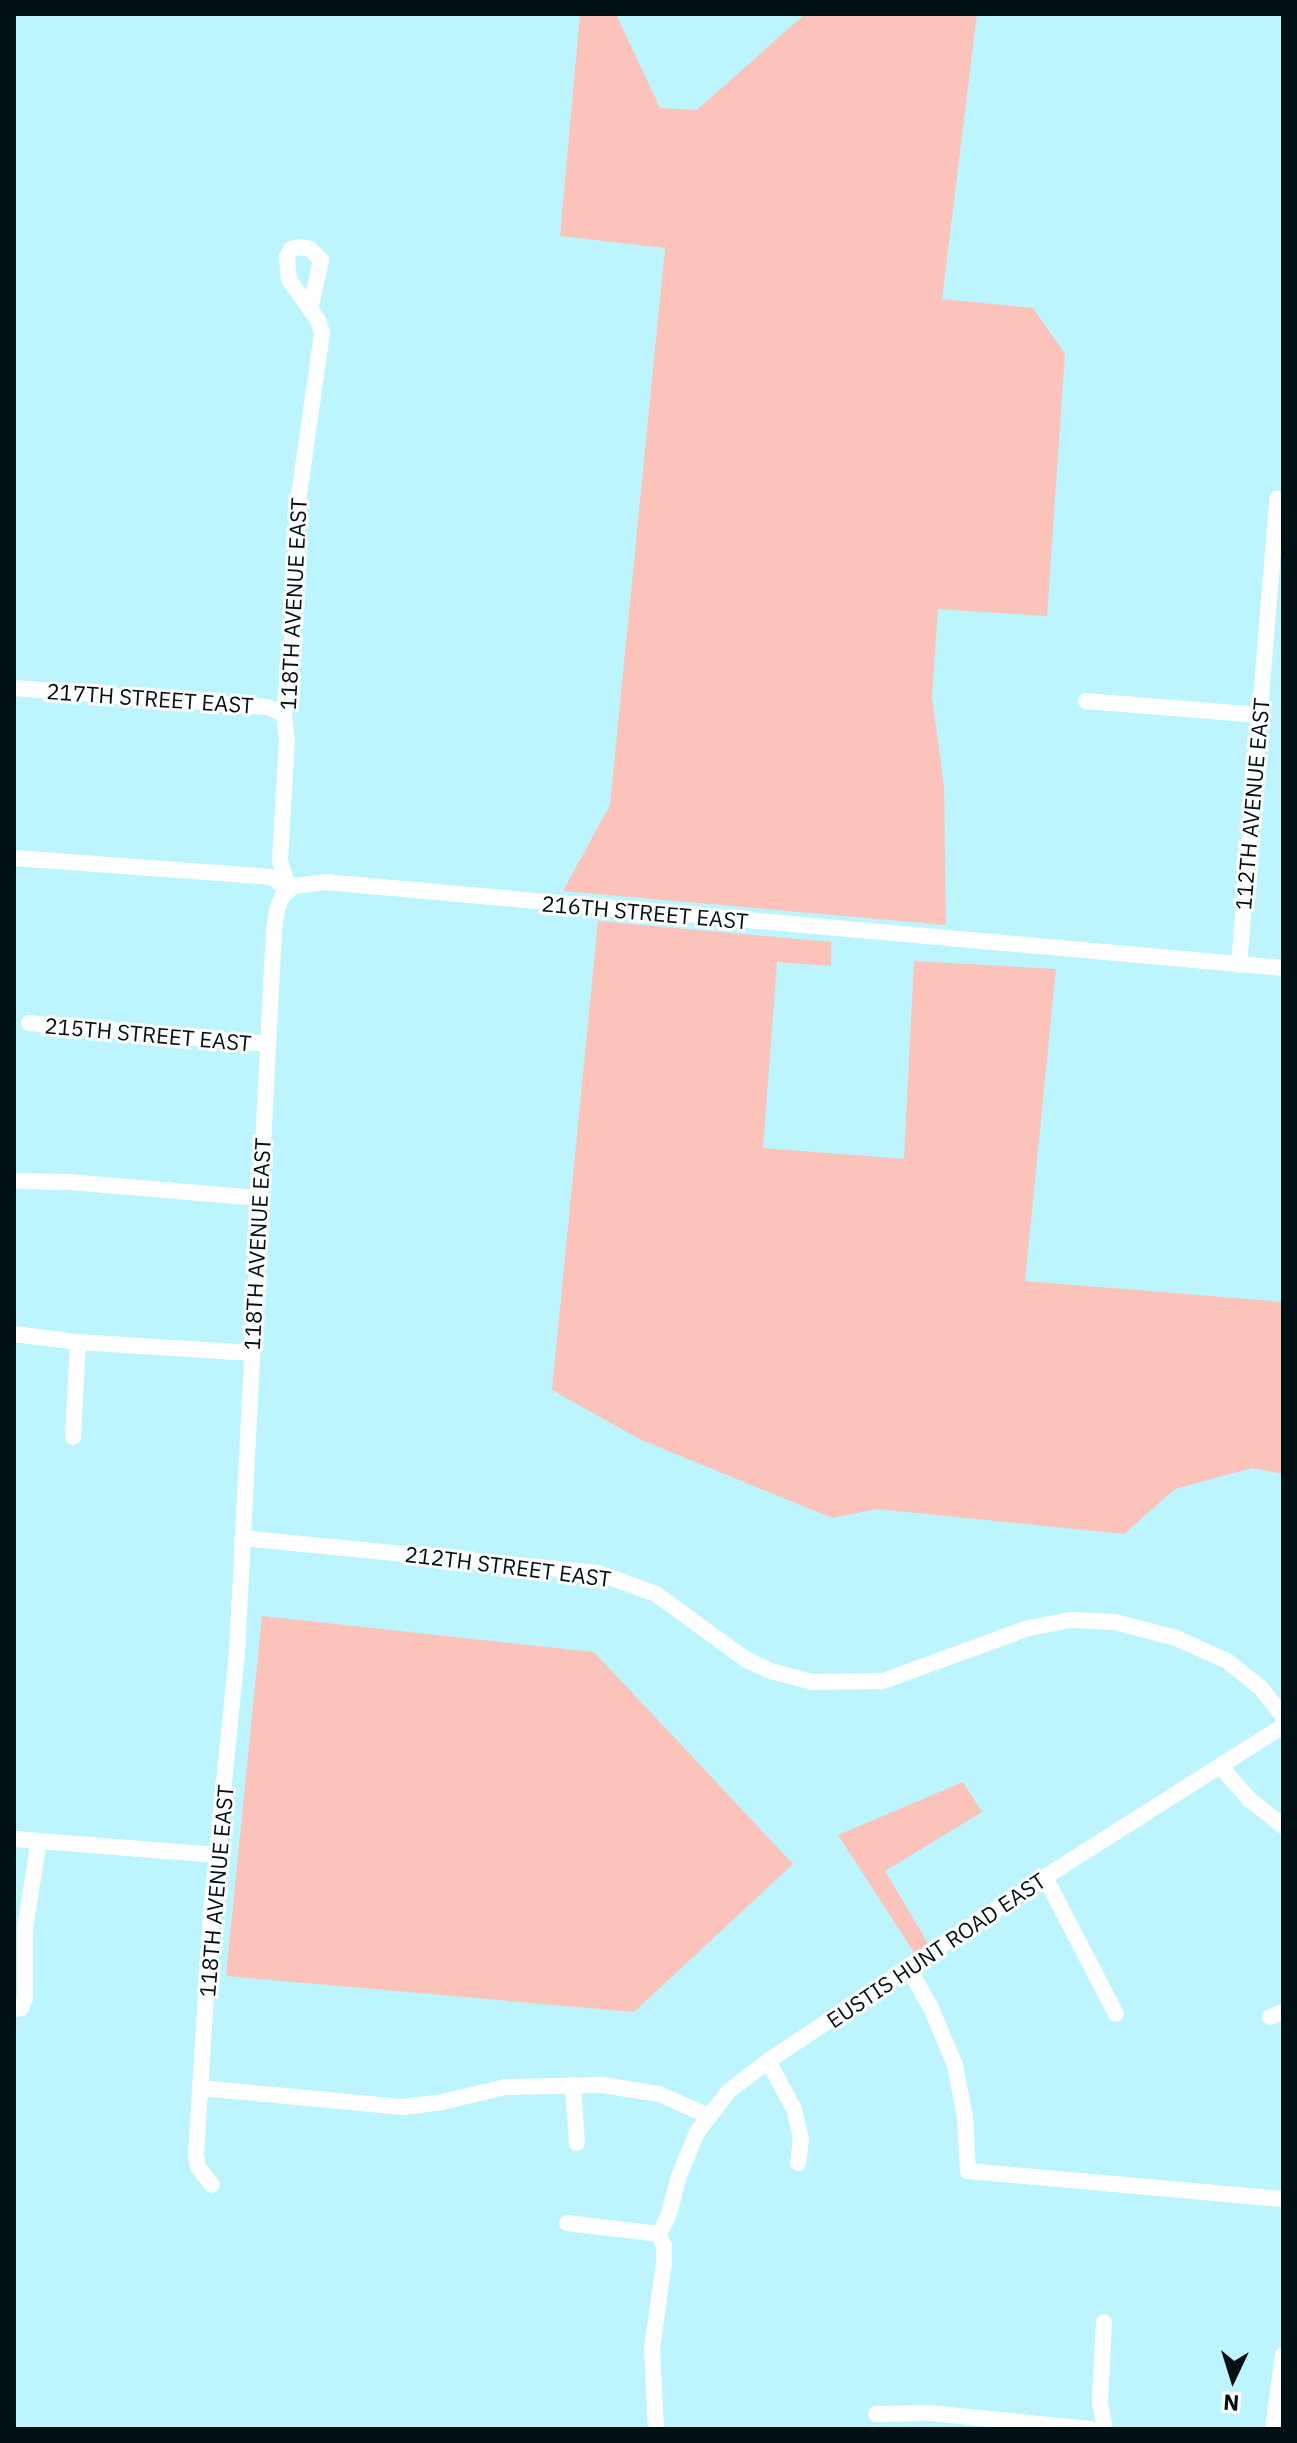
<!DOCTYPE html>
<html>
<head>
<meta charset="utf-8">
<style>
  body { margin:0 }
  #map { position:relative; width:1297px; height:2443px; overflow:hidden; background:#bdf5fe; font-family:"IBM Plex Sans",sans-serif }
  div>[style] { position:absolute }
  .green>* { inset:0; background:#fcc3bb }
  .minor>* { height:16px; margin:-8px; padding:0 8px; transform-origin:8px; border-radius:8px; background:#fff }
  span { translate:-50% -50%; white-space:nowrap; text-align:center; line-height:1.15; -webkit-text-stroke:6px #fff; paint-order:stroke }
  .street-label { font-size:22px; color:#001013 }
  .frame { position:absolute; inset:0; border:16px solid #001013; pointer-events:none }
  .north { position:absolute; left:1193px; top:2339px; width:80px; height:80px; -webkit-text-stroke:6px #fff; paint-order:stroke; rotate:184deg; font-size:22px; font-weight:700; line-height:32px; text-align:center; color:#001013 }
  .north::after { content:''; display:block; margin:auto; width:28px; height:36px; background:#001013; clip-path:polygon(50% 0,100% 100%,50% 72%,0 100%) }
</style>
</head>
<body>
<div id="map">
  <div class="green">
    <i style="clip-path:polygon(580px 14px,616px 14px,660px 108px,697px 110px,805px 14px,977px 14px,942px 299px,1033px 308px,1065px 354px,1047px 616px,938px 609px,932px 697px,944px 786px,946px 925px,563px 891px,610px 805px,665px 248px,560px 236px)"></i>
    <i style="clip-path:polygon(598px 921px,831px 942px,831px 966px,777px 962px,763px 1148px,904px 1159px,914px 961px,1056px 969px,1025px 1281px,1283px 1302px,1283px 1474px,1252px 1468px,1175px 1489px,1124px 1534px,877px 1509px,832px 1518px,639px 1439px,552px 1390px)"></i>
    <i style="clip-path:polygon(262px 1616px,594px 1652px,793px 1864px,634px 2012px,226px 1976px)"></i>
    <i style="clip-path:polygon(963px 1782px,982px 1812px,885px 1871px,929px 1945px,915px 1954px,838px 1835px)"></i>
  </div>
  <div class="minor">
    <i style="left:14px;top:688px;width:254px;rotate:4.3deg"></i>
    <i style="left:267px;top:707px;width:18px;rotate:22deg"></i>
    <i style="left:1086px;top:701px;width:174px;rotate:4.6deg"></i>
    <i style="left:14px;top:858px;width:258px;rotate:4.2deg"></i>
    <i style="left:271px;top:877px;width:21px;rotate:35deg"></i>
    <i style="left:289px;top:890px;width:31px;rotate:-107deg"></i>
    <i style="left:280px;top:860px;width:120px;rotate:-86.7deg"></i>
    <i style="left:287px;top:740px;width:26px;rotate:-97deg"></i>
    <i style="left:284px;top:714px;width:77px;rotate:-84.1deg"></i>
    <i style="left:292px;top:637px;width:142px;rotate:-87.2deg"></i>
    <i style="left:299px;top:495px;width:164px;rotate:-81.9deg"></i>
    <i style="left:322px;top:333px;width:14px;rotate:-107deg"></i>
    <i style="left:318px;top:320px;width:49px;rotate:-125.9deg"></i>
    <i style="left:289px;top:280px;width:23px;rotate:-95deg"></i>
    <i style="left:287px;top:257px;width:9px;rotate:-63deg"></i>
    <i style="left:291px;top:249px;width:8px;rotate:-14deg"></i>
    <i style="left:299px;top:247px;width:11px;rotate:10deg"></i>
    <i style="left:310px;top:249px;width:16px;rotate:45deg"></i>
    <i style="left:321px;top:260px;width:51px;rotate:102.4deg"></i>
    <i style="left:1239px;top:965px;width:468px;rotate:-85.3deg"></i>
    <i style="left:29px;top:1023px;width:239px;rotate:5deg"></i>
    <i style="left:14px;top:1181px;width:55px;rotate:1deg"></i>
    <i style="left:69px;top:1182px;width:192px;rotate:4.8deg"></i>
    <i style="left:14px;top:1334px;width:64px;rotate:7.1deg"></i>
    <i style="left:78px;top:1342px;width:174px;rotate:3.6deg"></i>
    <i style="left:73px;top:1437px;width:95px;rotate:-87deg"></i>
    <i style="left:242px;top:1538px;width:358px;rotate:5.6deg"></i>
    <i style="left:598px;top:1573px;width:62px;rotate:19.9deg"></i>
    <i style="left:656px;top:1594px;width:110px;rotate:36.1deg"></i>
    <i style="left:745px;top:1659px;width:29px;rotate:25deg"></i>
    <i style="left:771px;top:1671px;width:42px;rotate:15deg"></i>
    <i style="left:812px;top:1682px;width:71px;rotate:-0.8deg"></i>
    <i style="left:883px;top:1681px;width:155px;rotate:-20deg"></i>
    <i style="left:1029px;top:1628px;width:43px;rotate:-10.8deg"></i>
    <i style="left:1071px;top:1620px;width:44px;rotate:2.6deg"></i>
    <i style="left:1115px;top:1622px;width:63px;rotate:14.7deg"></i>
    <i style="left:1176px;top:1638px;width:56px;rotate:24.3deg"></i>
    <i style="left:1227px;top:1661px;width:43px;rotate:38.5deg"></i>
    <i style="left:1261px;top:1688px;width:36px;rotate:52deg"></i>
    <i style="left:1220px;top:1766px;width:44px;rotate:48.7deg"></i>
    <i style="left:1249px;top:1799px;width:43px;rotate:38.5deg"></i>
    <i style="left:14px;top:1839px;width:204px;rotate:4.5deg"></i>
    <i style="left:1045px;top:1877px;width:154px;rotate:62.6deg"></i>
    <i style="left:909px;top:1969px;width:45px;rotate:60.6deg"></i>
    <i style="left:931px;top:2008px;width:62px;rotate:67.2deg"></i>
    <i style="left:955px;top:2065px;width:53px;rotate:79.1deg"></i>
    <i style="left:965px;top:2117px;width:54px;rotate:86.8deg"></i>
    <i style="left:968px;top:2171px;width:316px;rotate:5.1deg"></i>
    <i style="left:14px;top:2009px;width:7px;rotate:-8deg"></i>
    <i style="left:21px;top:2008px;width:11px;rotate:-68deg"></i>
    <i style="left:25px;top:1998px;width:70px;rotate:-90deg"></i>
    <i style="left:25px;top:1928px;width:88px;rotate:-80.9deg"></i>
    <i style="left:1270px;top:2017px;width:14px;rotate:-21deg"></i>
    <i style="left:768px;top:2061px;width:55px;rotate:61.6deg"></i>
    <i style="left:794px;top:2109px;width:31px;rotate:77deg"></i>
    <i style="left:801px;top:2139px;width:24px;rotate:97deg"></i>
    <i style="left:573px;top:2085px;width:58px;rotate:86.1deg"></i>
    <i style="left:201px;top:2088px;width:203px;rotate:5.4deg"></i>
    <i style="left:403px;top:2107px;width:39px;rotate:-7deg"></i>
    <i style="left:442px;top:2102px;width:65px;rotate:-13.4deg"></i>
    <i style="left:505px;top:2087px;width:97px;rotate:-1.2deg"></i>
    <i style="left:602px;top:2085px;width:58px;rotate:9deg"></i>
    <i style="left:659px;top:2094px;width:52px;rotate:23.6deg"></i>
    <i style="left:212px;top:2185px;width:23px;rotate:-128deg"></i>
    <i style="left:198px;top:2167px;width:13px;rotate:-99deg"></i>
    <i style="left:196px;top:2154px;width:252px;rotate:-86.4deg"></i>
    <i style="left:212px;top:1903px;width:251px;rotate:-84.3deg"></i>
    <i style="left:237px;top:1653px;width:725px;rotate:-87.07deg"></i>
    <i style="left:274px;top:929px;width:20px;rotate:-81deg"></i>
    <i style="left:277px;top:909px;width:15px;rotate:-67deg"></i>
    <i style="left:283px;top:895px;width:14px;rotate:-39deg"></i>
    <i style="left:294px;top:886px;width:31px;rotate:-7deg"></i>
    <i style="left:325px;top:882px;width:962px;rotate:5.13deg"></i>
    <i style="left:567px;top:2223px;width:93px;rotate:6.8deg"></i>
    <i style="left:659px;top:2234px;width:19px;rotate:-62deg"></i>
    <i style="left:668px;top:2217px;width:39px;rotate:-75deg"></i>
    <i style="left:678px;top:2179px;width:51px;rotate:-68deg"></i>
    <i style="left:697px;top:2132px;width:52px;rotate:-52deg"></i>
    <i style="left:729px;top:2091px;width:49px;rotate:-37.6deg"></i>
    <i style="left:768px;top:2061px;width:333px;rotate:-33.6deg"></i>
    <i style="left:1045px;top:1877px;width:282px;rotate:-32.4deg"></i>
    <i style="left:1104px;top:2322px;width:80px;rotate:92.9deg"></i>
    <i style="left:1100px;top:2402px;width:27px;rotate:80deg"></i>
    <i style="left:876px;top:2414px;width:54px;rotate:-1.1deg"></i>
    <i style="left:930px;top:2413px;width:162px;rotate:5.7deg"></i>
    <i style="left:656px;top:2429px;width:80px;rotate:-92.9deg"></i>
    <i style="left:652px;top:2349px;width:88px;rotate:-82.1deg"></i>
    <i style="left:664px;top:2262px;width:16px;rotate:-90deg"></i>
    <i style="left:664px;top:2246px;width:13px;rotate:-113deg"></i>
    <i style="left:1273px;top:2429px;width:75px;rotate:-82.3deg"></i>
  </div>
  <div class="street-label">
    <span style="left:293px;top:604px;rotate:-87deg">118TH AVENUE EAST</span>
    <span style="left:150px;top:698px;rotate:4deg">217TH STREET EAST</span>
    <span style="left:1252px;top:804px;rotate:-85deg">112TH AVENUE EAST</span>
    <span style="left:645px;top:912px;rotate:5deg">216TH STREET EAST</span>
    <span style="left:148px;top:1034px;rotate:5deg">215TH STREET EAST</span>
    <span style="left:257px;top:1244px;rotate:-87deg">118TH AVENUE EAST</span>
    <span style="left:508px;top:1566px;rotate:7deg">212TH STREET EAST</span>
    <span style="left:216px;top:1891px;rotate:-85deg">118TH AVENUE EAST</span>
    <span style="left:936px;top:1950px;rotate:-34deg">EUSTIS HUNT ROAD EAST</span>
  </div>
  <div class="frame"></div>
  <div class="north">N</div>
</div>
</body>
</html>
